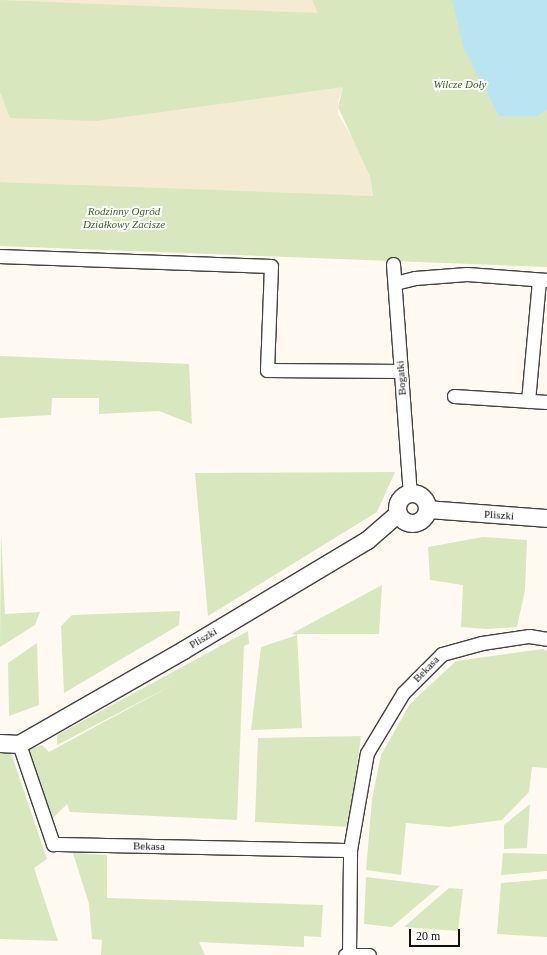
<!DOCTYPE html>
<html>
<head>
<meta charset="utf-8">
<style>
  body { margin:0 }
  #map { position:relative; width:547px; height:955px; overflow:hidden; background:#fefaf2; font-family:Georgia,serif }
  div>[style] { position:absolute }
  .farmland>* { inset:0; background:#f3ecd3 }
  .green>* { inset:0; background:#d8e7bd }
  .water>* { inset:0; background:#b9e5f3 }
  .roads { filter:drop-shadow(1px 0 #424242) drop-shadow(-1px 0 #424242) drop-shadow(0 1px #424242) drop-shadow(0 -1px #424242) }
  .minor>* { height:13px; margin:-6.5px; padding:0 6.5px; transform-origin:6.5px; border-radius:6.5px; background:#fff }
  .tertiary>* { height:17px; margin:-8.5px; padding:0 8.5px; transform-origin:8.5px; border-radius:8.5px; background:#fff }
  .tertiary>.ring { margin:-8.5px; padding:0; box-sizing:content-box; background:none; border:17px solid #fff; border-radius:50% }
  span { translate:-50% -50%; white-space:nowrap; text-align:center; line-height:1.15; -webkit-text-stroke:4px #fff; paint-order:stroke }
  .park-label { font-size:11px; color:#396323; font-style:italic }
  .street-label { font-size:11px; color:#0f0f0f }
  .scale { position:absolute; left:409px; top:929px; width:51px; height:18px; box-sizing:border-box; border:2px solid #0f0f0f; border-top:0; padding-left:5px; font-size:12px; line-height:14px; white-space:nowrap; color:#0f0f0f; -webkit-text-stroke:3px #fff; paint-order:stroke }
</style>
</head>
<body>
<div id="map">
  <div class="farmland">
    <i style="clip-path:polygon(0 0,312px 0,353px 64px,338px 101px,338px 114px,362px 154px,370px 176px,373px 197px,0 182px)"></i>
  </div>
  <div class="green">
    <i style="clip-path:polygon(0 0,318px 13px,312px 0,547px 0,547px 267px,0 246px,0 182px,373px 196px,370px 176px,338px 107px,343px 87px,96px 121px,10px 118px,0 92px)"></i>
    <i style="clip-path:polygon(0 356px,189px 364px,192px 424px,159px 411px,99px 414px,99px 398px,52px 398px,51px 415px,0 418px)"></i>
    <i style="clip-path:polygon(395px 472px,377px 512px,208px 616px,195px 473px)"></i>
    <i style="clip-path:polygon(1px 532px,5px 614px,40px 612px,35px 625px,0 647px)"></i>
    <i style="clip-path:polygon(483px 537px,527px 540px,525px 590px,517px 627px,486px 629px,461px 627px,463px 585px,430px 580px,428px 547px)"></i>
    <i style="clip-path:polygon(382px 585px,379px 634px,297px 634px,302px 728px,251px 730px,261px 647px,297px 635px,291px 634px)"></i>
    <i style="clip-path:polygon(180px 611px,179px 625px,64px 693px,61px 626px,72px 615px)"></i>
    <i style="clip-path:polygon(248px 631px,249px 644px,244px 646px,237px 820px,70px 812px,67px 804px,47px 824px,22px 752px,42px 745px,49px 752px,174px 684px,57px 745px,57px 735px)"></i>
    <i style="clip-path:polygon(37px 643px,39px 705px,9px 716px,8px 663px)"></i>
    <i style="clip-path:polygon(543px 649px,547px 651px,547px 768px,532px 767px,529px 792px,502px 820px,449px 827px,406px 823px,401px 875px,366px 870px,372px 799px,381px 755px,410px 704px,456px 661px)"></i>
    <i style="clip-path:polygon(361px 736px,349px 827px,255px 822px,258px 738px)"></i>
    <i style="clip-path:polygon(0 752px,11px 753px,47px 859px,34px 868px,58px 941px,0 939px)"></i>
    <i style="clip-path:polygon(530px 804px,527px 848px,504px 849px,504px 825px)"></i>
    <i style="clip-path:polygon(73px 853px,107px 855px,107px 898px,323px 905px,321px 937px,304px 936px,304px 947px,199px 942px,205px 955px,101px 955px,102px 940px,92px 939px,89px 904px)"></i>
    <i style="clip-path:polygon(503px 853px,547px 854px,547px 871px,501px 875px)"></i>
    <i style="clip-path:polygon(366px 877px,440px 886px,392px 927px,364px 924px)"></i>
    <i style="clip-path:polygon(547px 879px,547px 937px,497px 934px,501px 883px)"></i>
    <i style="clip-path:polygon(449px 888px,463px 889px,458px 931px,404px 927px)"></i>
  </div>
  <div class="water">
    <i style="clip-path:polygon(452px 0,547px 0,547px 110px,537px 116px,499px 116px,464px 49px)"></i>
  </div>
  <div class="roads">
    <div class="minor">
      <i style="left:0;top:256px;width:271px;rotate:2.1deg"></i>
      <i style="left:271px;top:266px;width:104px;rotate:92.2deg"></i>
      <i style="left:267px;top:370px;width:134px;rotate:0.4deg"></i>
      <i style="left:393px;top:264px;width:230px;rotate:85.8deg"></i>
      <i style="left:395px;top:283px;width:21px;rotate:-14deg"></i>
      <i style="left:415px;top:278px;width:52px;rotate:-4.4deg"></i>
      <i style="left:467px;top:274px;width:80px;rotate:4.3deg"></i>
      <i style="left:454px;top:396px;width:93px;rotate:3.7deg"></i>
      <i style="left:528px;top:401px;width:121px;rotate:-84.8deg"></i>
      <i style="left:19px;top:744px;width:106px;rotate:71.2deg"></i>
      <i style="left:53px;top:844px;width:297px;rotate:1.2deg"></i>
      <i style="left:349px;top:954px;width:104px;rotate:-89.4deg"></i>
      <i style="left:350px;top:850px;width:98px;rotate:-80.1deg"></i>
      <i style="left:367px;top:753px;width:70px;rotate:-59deg"></i>
      <i style="left:403px;top:693px;width:55px;rotate:-45deg"></i>
      <i style="left:442px;top:654px;width:41px;rotate:-15.4deg"></i>
      <i style="left:482px;top:643px;width:48px;rotate:-8.5deg"></i>
      <i style="left:529px;top:636px;width:18px;rotate:9deg"></i>
      <i style="left:345px;top:955px;width:24px"></i>
    </div>
    <div class="tertiary">
      <i class="ring" style="left:397px;top:493px;width:13px;height:13px"></i>
      <i style="left:427px;top:509px;width:120px;rotate:4.3deg"></i>
      <i style="left:0;top:743px;width:19px;rotate:3deg"></i>
      <i style="left:19px;top:744px;width:189px;rotate:-29.8deg"></i>
      <i style="left:183px;top:650px;width:214px;rotate:-30.9deg"></i>
      <i style="left:367px;top:540px;width:41px;rotate:-41.1deg"></i>
    </div>
  </div>
  <div class="park-label">
    <span style="left:460px;top:84px">Wilcze Doły</span>
    <span style="left:124px;top:218px">Rodzinny Ogród<br>Działkowy Zacisze</span>
  </div>
  <div class="street-label">
    <span style="left:401px;top:378px;rotate:-94deg">Bogatki</span>
    <span style="left:499px;top:515px;rotate:4deg">Pliszki</span>
    <span style="left:203px;top:638px;rotate:-31deg">Pliszki</span>
    <span style="left:426px;top:669px;rotate:-46deg">Bekasa</span>
    <span style="left:149px;top:846px;rotate:1deg">Bekasa</span>
  </div>
  <div class="scale">20 m</div>
</div>
</body>
</html>
